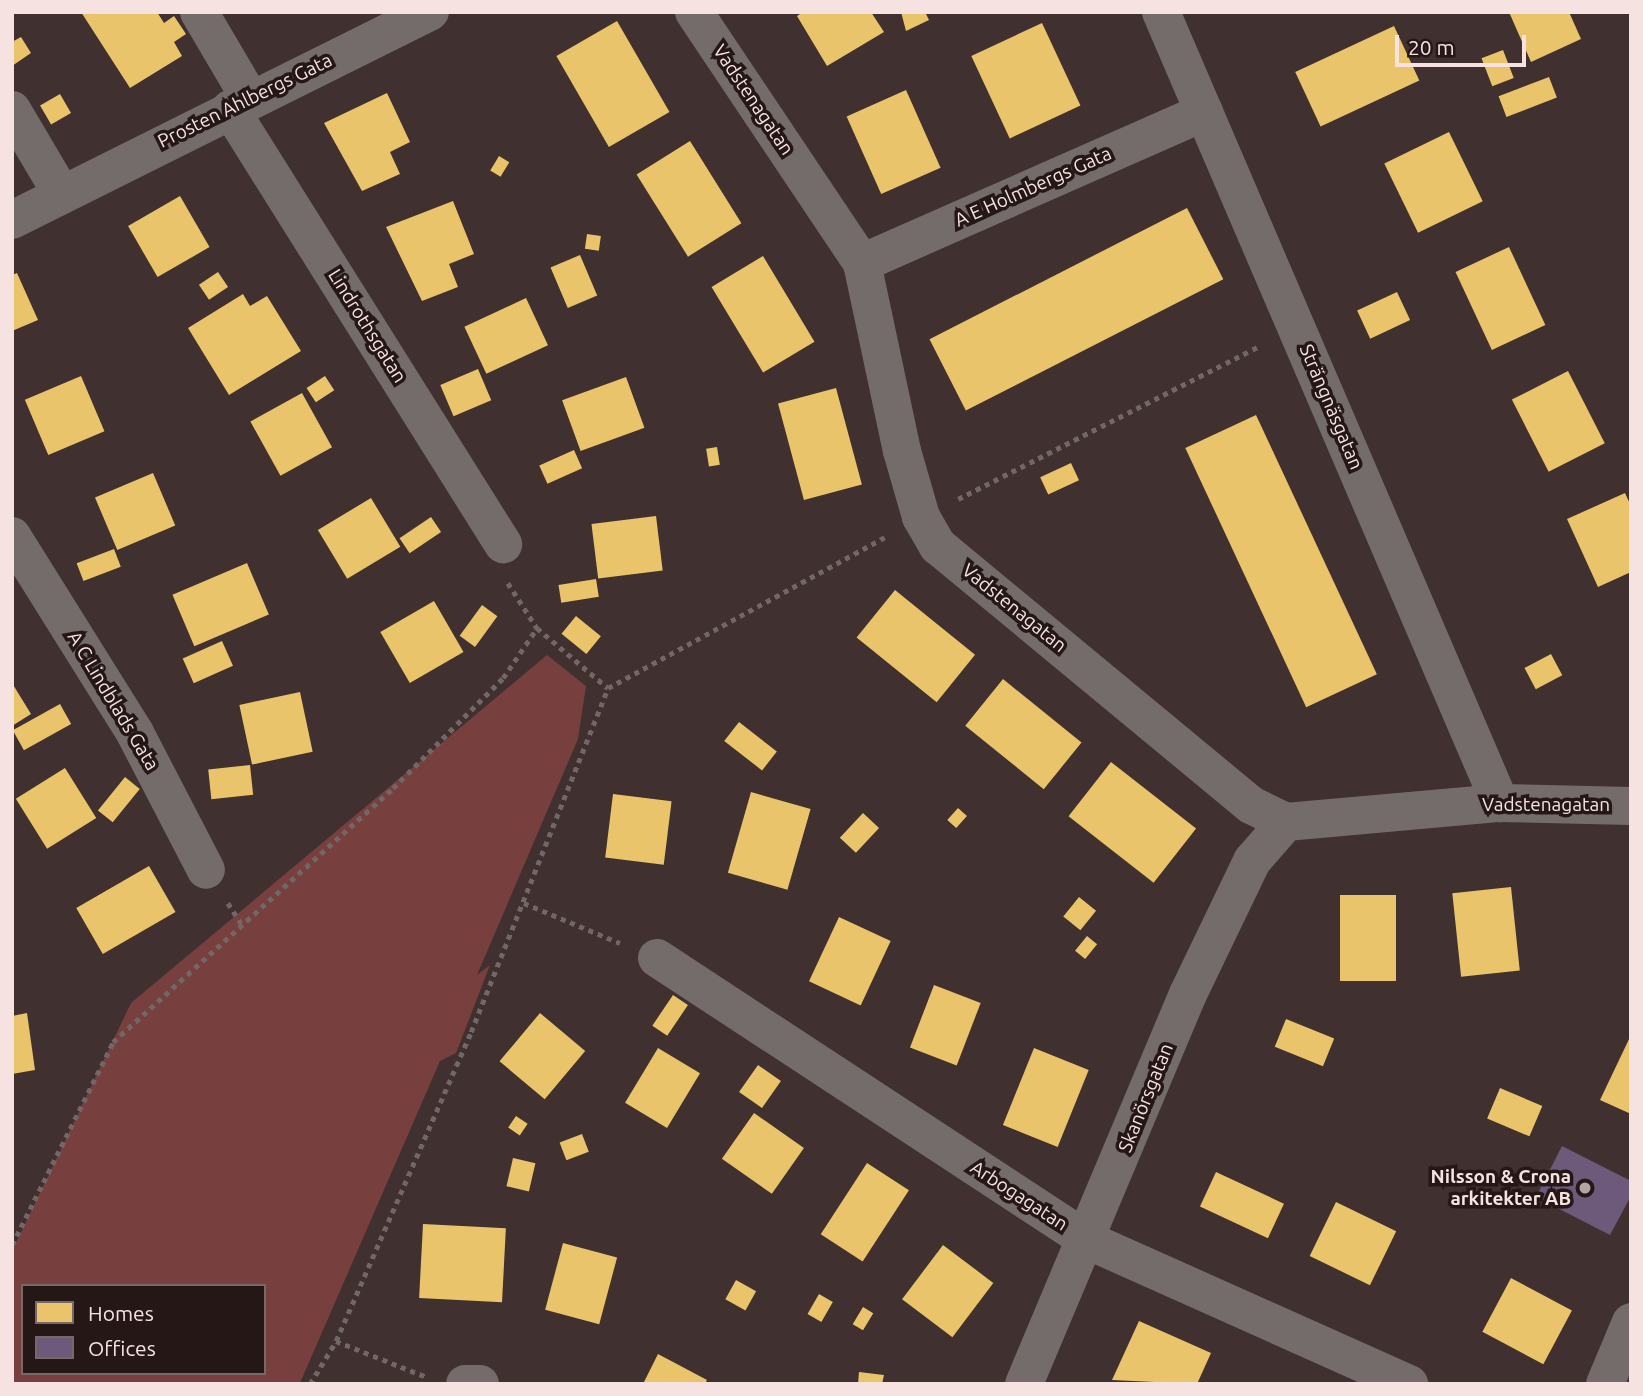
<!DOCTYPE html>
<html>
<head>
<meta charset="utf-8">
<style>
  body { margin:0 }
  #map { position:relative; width:1643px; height:1396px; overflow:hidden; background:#40302f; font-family:Ubuntu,sans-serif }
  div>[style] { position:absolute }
  .green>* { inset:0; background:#77403f }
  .homes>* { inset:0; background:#e9c46a; transform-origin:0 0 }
  .offices>* { inset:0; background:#6d597a }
  .path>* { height:4.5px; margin-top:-2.25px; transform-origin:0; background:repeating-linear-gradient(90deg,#716766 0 5px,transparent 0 10px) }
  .minor>* { height:38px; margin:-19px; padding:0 19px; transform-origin:19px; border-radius:19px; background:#746c6b }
  .dots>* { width:19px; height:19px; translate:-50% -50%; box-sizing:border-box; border:4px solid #241716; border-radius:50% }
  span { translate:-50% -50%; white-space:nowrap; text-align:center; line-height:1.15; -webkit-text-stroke:7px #241716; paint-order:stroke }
  .street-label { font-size:19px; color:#f6e3e1 }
  .poi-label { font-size:19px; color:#f6e3e1; font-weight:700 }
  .right { translate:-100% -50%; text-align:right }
  .frame { position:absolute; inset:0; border:14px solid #f6e3e1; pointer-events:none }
  .legend { position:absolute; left:21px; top:1284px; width:245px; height:91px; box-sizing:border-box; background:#241716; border:2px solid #786967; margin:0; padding:9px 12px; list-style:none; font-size:21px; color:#f6e3e1 }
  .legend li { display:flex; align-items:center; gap:14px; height:35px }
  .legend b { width:35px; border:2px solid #786967 }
  .scale { position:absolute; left:1395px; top:35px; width:131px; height:32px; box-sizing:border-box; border:4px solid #f6e3e1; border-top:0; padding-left:9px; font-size:21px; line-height:24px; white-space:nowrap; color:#f6e3e1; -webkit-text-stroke:5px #241716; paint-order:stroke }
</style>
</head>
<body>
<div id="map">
  <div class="green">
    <i style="clip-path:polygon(evenodd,547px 655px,586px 686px,578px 739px,477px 975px,490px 965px,456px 1053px,440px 1061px,300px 1383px,12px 1384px,12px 1251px,131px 1003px,547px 655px,23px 1286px,264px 1286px,264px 1373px,23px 1373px,23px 1286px)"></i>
  </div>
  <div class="homes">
    <i style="clip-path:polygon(81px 12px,157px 12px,164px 23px,174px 16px,186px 34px,174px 42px,182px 56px,130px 88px)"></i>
    <i style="clip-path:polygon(803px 12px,871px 12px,884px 32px,827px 66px,797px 16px)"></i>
    <i style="clip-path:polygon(901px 12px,925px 12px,929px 20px,906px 31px)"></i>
    <i style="clip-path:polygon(1509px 12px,1569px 12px,1581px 39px,1531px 62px)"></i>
    <i style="left:617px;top:21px;width:105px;height:70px;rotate:60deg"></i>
    <i style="left:1042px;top:23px;width:91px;height:78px;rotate:65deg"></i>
    <i style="left:1394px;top:26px;width:60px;height:109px;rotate:65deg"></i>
    <i style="clip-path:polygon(21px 37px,31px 53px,12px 66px,12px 42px)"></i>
    <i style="left:1503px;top:50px;width:30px;height:23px;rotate:69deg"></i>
    <i style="left:1549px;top:77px;width:22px;height:54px;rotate:69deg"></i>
    <i style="left:906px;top:90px;width:85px;height:65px;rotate:66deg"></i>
    <i style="clip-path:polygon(387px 93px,410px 142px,390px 152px,400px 174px,362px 191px,324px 123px)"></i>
    <i style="left:60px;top:94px;width:22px;height:23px;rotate:60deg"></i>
    <i style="left:1449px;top:132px;width:77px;height:72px;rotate:64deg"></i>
    <i style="left:690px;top:141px;width:97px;height:63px;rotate:58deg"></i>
    <i style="left:499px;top:156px;width:12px;height:17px;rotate:31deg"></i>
    <i style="left:180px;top:196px;width:59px;height:60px;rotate:60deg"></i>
    <i style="clip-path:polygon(453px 201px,474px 254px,449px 264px,458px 287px,422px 301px,386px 227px)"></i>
    <i style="left:1187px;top:208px;width:80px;height:289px;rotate:63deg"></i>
    <i style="left:587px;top:234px;width:14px;height:15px;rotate:8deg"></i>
    <i style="left:1509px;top:247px;width:86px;height:59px;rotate:65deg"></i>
    <i style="left:580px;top:255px;width:44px;height:32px;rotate:67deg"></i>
    <i style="left:763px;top:256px;width:100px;height:60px;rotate:59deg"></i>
    <i style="left:218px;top:272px;width:18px;height:23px;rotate:56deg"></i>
    <i style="clip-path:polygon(17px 273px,38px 320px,12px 331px,12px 275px)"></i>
    <i style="left:1397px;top:292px;width:31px;height:44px;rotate:65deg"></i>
    <i style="clip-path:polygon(243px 294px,250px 306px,267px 296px,301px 351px,229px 395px,188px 328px)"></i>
    <i style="left:526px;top:298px;width:52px;height:68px;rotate:65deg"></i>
    <i style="left:478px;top:369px;width:34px;height:41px;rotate:67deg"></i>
    <i style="left:1568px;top:371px;width:81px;height:63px;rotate:63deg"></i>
    <i style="left:81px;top:376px;width:60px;height:61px;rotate:67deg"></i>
    <i style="left:325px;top:376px;width:17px;height:22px;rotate:57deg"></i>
    <i style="left:626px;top:377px;width:54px;height:68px;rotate:70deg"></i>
    <i style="left:836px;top:388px;width:100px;height:60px;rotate:75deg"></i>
    <i style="left:302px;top:393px;width:62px;height:59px;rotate:61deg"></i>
    <i style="left:1256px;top:415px;width:286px;height:78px;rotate:65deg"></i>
    <i style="left:717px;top:447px;width:18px;height:11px;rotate:81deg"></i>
    <i style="left:574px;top:450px;width:20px;height:38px;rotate:66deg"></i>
    <i style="left:1071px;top:463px;width:19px;height:34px;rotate:65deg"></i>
    <i style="left:153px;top:473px;width:57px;height:63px;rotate:67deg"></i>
    <i style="clip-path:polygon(1625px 493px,1631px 506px,1631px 572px,1598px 587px,1567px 519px)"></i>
    <i style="left:371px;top:498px;width:57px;height:62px;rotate:59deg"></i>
    <i style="left:656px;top:516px;width:55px;height:65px;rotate:83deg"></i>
    <i style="left:431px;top:517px;width:18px;height:38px;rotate:56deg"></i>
    <i style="left:114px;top:549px;width:19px;height:40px;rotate:69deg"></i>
    <i style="left:247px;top:563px;width:56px;height:81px;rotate:67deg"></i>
    <i style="left:596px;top:579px;width:18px;height:38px;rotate:81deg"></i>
    <i style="left:895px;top:590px;width:103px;height:61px;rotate:39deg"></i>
    <i style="left:434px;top:601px;width:59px;height:62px;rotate:60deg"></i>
    <i style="left:482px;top:605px;width:19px;height:38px;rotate:36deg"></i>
    <i style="left:576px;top:616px;width:32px;height:23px;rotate:39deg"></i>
    <i style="left:222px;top:641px;width:27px;height:43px;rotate:66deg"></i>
    <i style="left:1551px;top:654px;width:24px;height:30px;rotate:62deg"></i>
    <i style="left:1003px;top:679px;width:101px;height:60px;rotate:39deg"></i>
    <i style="clip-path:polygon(12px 683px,31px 714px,12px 726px)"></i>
    <i style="left:300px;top:692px;width:61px;height:62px;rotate:78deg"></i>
    <i style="left:60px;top:704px;width:23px;height:54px;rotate:61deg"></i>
    <i style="left:739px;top:722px;width:48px;height:24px;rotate:38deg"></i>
    <i style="left:1111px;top:762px;width:108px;height:69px;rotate:38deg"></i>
    <i style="left:250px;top:765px;width:30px;height:42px;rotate:84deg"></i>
    <i style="left:65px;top:768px;width:59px;height:58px;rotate:58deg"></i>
    <i style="left:125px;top:777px;width:19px;height:43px;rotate:39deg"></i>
    <i style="left:751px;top:792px;width:62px;height:84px;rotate:16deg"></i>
    <i style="left:613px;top:794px;width:59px;height:64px;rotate:7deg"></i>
    <i style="left:958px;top:808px;width:12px;height:16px;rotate:42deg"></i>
    <i style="left:863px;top:813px;width:22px;height:34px;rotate:43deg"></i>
    <i style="left:149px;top:866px;width:53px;height:84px;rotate:60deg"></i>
    <i style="left:1511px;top:887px;width:84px;height:59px;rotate:84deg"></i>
    <i style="left:1340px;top:895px;width:56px;height:86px"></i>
    <i style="left:1079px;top:897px;width:22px;height:25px;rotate:39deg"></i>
    <i style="left:839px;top:917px;width:57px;height:71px;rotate:25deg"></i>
    <i style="left:1087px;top:936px;width:13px;height:19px;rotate:39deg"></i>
    <i style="left:934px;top:985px;width:50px;height:67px;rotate:21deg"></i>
    <i style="left:673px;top:995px;width:18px;height:37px;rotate:34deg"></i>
    <i style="clip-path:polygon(27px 1013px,35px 1070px,12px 1074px,12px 1016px)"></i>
    <i style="left:540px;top:1013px;width:59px;height:63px;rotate:40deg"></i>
    <i style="left:1286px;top:1019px;width:52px;height:30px;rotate:22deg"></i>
    <i style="clip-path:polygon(1631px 1035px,1631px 1114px,1600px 1100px)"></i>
    <i style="left:658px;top:1048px;width:49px;height:64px;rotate:31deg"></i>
    <i style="left:1034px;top:1048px;width:59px;height:83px;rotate:22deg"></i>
    <i style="left:758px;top:1065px;width:28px;height:33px;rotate:35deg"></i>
    <i style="left:1500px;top:1088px;width:46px;height:33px;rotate:23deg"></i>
    <i style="left:754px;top:1113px;width:61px;height:56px;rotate:35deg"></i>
    <i style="left:516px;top:1116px;width:14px;height:14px;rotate:34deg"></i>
    <i style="left:582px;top:1134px;width:19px;height:24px;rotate:69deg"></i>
    <i style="left:513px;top:1158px;width:23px;height:29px;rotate:13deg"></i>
    <i style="left:867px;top:1163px;width:50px;height:85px;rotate:33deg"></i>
    <i style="left:1216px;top:1172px;width:75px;height:38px;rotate:25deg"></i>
    <i style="left:1336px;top:1202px;width:67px;height:60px;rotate:26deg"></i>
    <i style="left:423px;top:1224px;width:83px;height:74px;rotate:3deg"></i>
    <i style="left:563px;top:1243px;width:56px;height:69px;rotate:15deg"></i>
    <i style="left:943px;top:1245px;width:63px;height:68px;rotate:37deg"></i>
    <i style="left:1511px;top:1278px;width:69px;height:61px;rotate:28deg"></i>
    <i style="left:736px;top:1280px;width:23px;height:22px;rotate:29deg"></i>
    <i style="left:819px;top:1294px;width:16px;height:23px;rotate:30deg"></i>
    <i style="left:863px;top:1307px;width:12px;height:20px;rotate:31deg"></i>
    <i style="clip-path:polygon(1139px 1321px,1211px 1353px,1197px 1384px,1112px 1380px)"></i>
    <i style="clip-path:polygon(658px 1354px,707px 1380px,705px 1384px,643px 1384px)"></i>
    <i style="clip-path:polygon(859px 1372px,884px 1375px,882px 1384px,858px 1384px)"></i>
  </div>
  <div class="offices">
    <i style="clip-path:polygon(1562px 1146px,1631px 1181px,1631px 1196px,1610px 1235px,1536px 1197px)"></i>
  </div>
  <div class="path">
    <i style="left:958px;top:499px;width:338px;rotate:-26.9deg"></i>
    <i style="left:508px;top:583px;width:54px;rotate:57.2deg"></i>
    <i style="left:537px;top:628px;width:93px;rotate:40.2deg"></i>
    <i style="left:228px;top:903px;width:24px;rotate:57deg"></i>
    <i style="left:524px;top:903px;width:104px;rotate:22.6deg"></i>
    <i style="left:12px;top:1245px;width:227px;rotate:-63.5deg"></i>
    <i style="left:113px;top:1042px;width:378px;rotate:-42.2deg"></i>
    <i style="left:393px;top:788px;width:156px;rotate:-45deg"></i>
    <i style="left:503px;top:678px;width:60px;rotate:-55.8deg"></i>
    <i style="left:336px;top:1341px;width:98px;rotate:21.6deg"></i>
    <i style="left:310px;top:1384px;width:50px;rotate:-58.8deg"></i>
    <i style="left:336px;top:1341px;width:337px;rotate:-66.4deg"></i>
    <i style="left:471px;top:1032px;width:370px;rotate:-68.3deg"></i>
    <i style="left:608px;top:688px;width:315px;rotate:-28.6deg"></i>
  </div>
  <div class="minor">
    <i style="left:199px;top:12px;width:99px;rotate:59.5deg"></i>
    <i style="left:694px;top:12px;width:302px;rotate:56.2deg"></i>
    <i style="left:862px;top:263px;width:192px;rotate:78deg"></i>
    <i style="left:902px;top:451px;width:69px;rotate:73.9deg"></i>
    <i style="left:921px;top:517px;width:34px;rotate:60deg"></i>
    <i style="left:938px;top:546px;width:406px;rotate:39.6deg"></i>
    <i style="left:1251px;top:805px;width:39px;rotate:26deg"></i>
    <i style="left:1286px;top:822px;width:215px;rotate:-5.1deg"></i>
    <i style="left:1500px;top:803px;width:131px;rotate:1.3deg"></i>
    <i style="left:1161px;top:12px;width:861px;rotate:66.8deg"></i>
    <i style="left:230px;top:109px;width:514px;rotate:57.89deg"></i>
    <i style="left:12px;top:110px;width:96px;rotate:59.4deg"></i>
    <i style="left:12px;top:220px;width:467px;rotate:-26.5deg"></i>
    <i style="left:862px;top:263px;width:374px;rotate:-23.8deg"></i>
    <i style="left:12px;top:536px;width:232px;rotate:58deg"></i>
    <i style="left:135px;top:733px;width:154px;rotate:62.6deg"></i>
    <i style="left:657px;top:958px;width:514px;rotate:33.26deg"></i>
    <i style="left:1087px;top:1240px;width:353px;rotate:24.1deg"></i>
    <i style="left:465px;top:1384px;width:15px"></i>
    <i style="left:1024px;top:1384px;width:423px;rotate:-67.2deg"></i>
    <i style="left:1188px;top:994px;width:148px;rotate:-64.3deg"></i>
    <i style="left:1252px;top:861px;width:52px;rotate:-48.9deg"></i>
    <i style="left:1605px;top:1384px;width:67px;rotate:-67.2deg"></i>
  </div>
  <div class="dots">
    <i style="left:1585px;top:1188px;background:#b6a4a3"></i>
  </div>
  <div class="street-label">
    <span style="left:753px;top:100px;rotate:56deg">Vadstenagatan</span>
    <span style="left:245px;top:101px;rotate:-26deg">Prosten Ahlbergs Gata</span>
    <span style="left:1033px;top:187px;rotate:-24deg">A E Holmbergs Gata</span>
    <span style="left:367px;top:326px;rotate:58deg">Lindrothsgatan</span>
    <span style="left:1331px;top:407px;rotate:67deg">Strängnäsgatan</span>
    <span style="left:1014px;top:608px;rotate:39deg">Vadstenagatan</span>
    <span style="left:113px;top:701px;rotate:59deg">A C Lindblads Gata</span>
    <span style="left:1546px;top:805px">Vadstenagatan</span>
    <span style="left:1146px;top:1098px;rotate:-68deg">Skanörsgatan</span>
    <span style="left:1019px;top:1196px;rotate:33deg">Arbogagatan</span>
  </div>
  <div class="poi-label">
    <span class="right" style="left:1571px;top:1188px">Nilsson &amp; Crona<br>arkitekter AB</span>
  </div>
  <div class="frame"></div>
  <ul class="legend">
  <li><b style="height:19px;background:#e9c46a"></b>Homes</li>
  <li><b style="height:19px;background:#6d597a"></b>Offices</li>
  </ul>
  <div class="scale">20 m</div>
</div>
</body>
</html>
